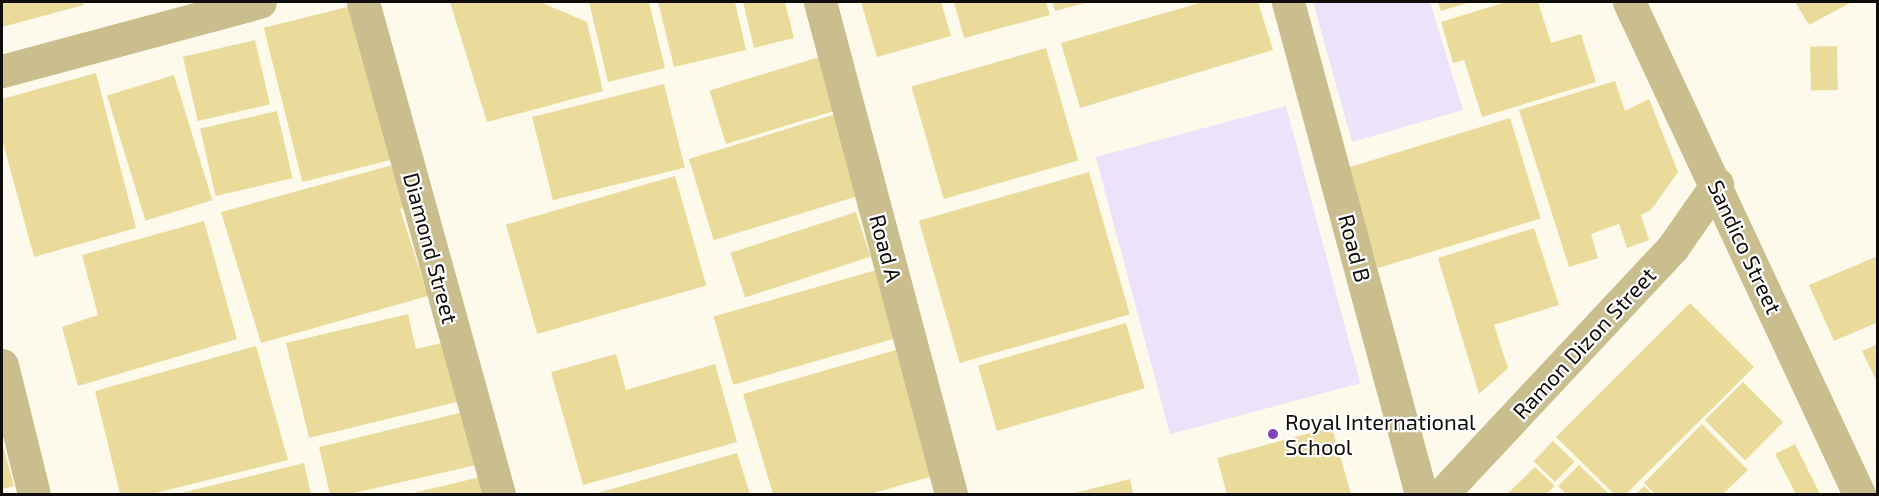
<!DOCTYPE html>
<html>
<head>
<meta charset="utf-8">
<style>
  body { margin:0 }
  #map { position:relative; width:1879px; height:496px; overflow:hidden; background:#fdfaec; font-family:"Exo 2",sans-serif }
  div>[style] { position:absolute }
  .green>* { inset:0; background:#ece3fa; transform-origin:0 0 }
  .building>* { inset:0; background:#ebdb9a; transform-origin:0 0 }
  .street>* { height:33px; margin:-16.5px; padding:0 16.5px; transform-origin:16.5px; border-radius:16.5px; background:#cabe8e }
  .dots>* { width:16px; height:16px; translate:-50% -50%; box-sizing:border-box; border:3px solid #fff; border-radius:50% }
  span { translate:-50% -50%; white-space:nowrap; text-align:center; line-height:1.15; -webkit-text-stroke:4.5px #fff; paint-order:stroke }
  .street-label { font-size:22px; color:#0f0d09 }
  .poi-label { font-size:22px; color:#0f0d09 }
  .left { translate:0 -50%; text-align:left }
  .frame { position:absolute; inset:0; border:3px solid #0f0d09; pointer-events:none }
</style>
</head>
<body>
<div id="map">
  <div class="green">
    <i style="clip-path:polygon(1313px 2px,1430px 2px,1463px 110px,1352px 142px)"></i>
    <i style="left:1286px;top:106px;width:287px;height:197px;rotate:75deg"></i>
  </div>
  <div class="building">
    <i style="clip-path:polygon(2px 2px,83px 2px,84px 5px,2px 27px)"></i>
    <i style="clip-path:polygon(450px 2px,540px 2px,587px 22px,603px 91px,487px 122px)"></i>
    <i style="clip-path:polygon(589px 2px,649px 2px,665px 68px,608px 82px)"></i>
    <i style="clip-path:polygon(658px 2px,735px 2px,746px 50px,674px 67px)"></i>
    <i style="clip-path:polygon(743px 2px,785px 2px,794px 38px,754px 48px)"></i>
    <i style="clip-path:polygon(861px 2px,941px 2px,951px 36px,877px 57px)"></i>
    <i style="clip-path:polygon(954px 2px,1046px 2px,1050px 15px,964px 38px)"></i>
    <i style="clip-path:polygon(1052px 2px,1089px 2px,1055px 11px)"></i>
    <i style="clip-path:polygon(1203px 2px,1258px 2px,1273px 50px,1080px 108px,1061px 43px)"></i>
    <i style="clip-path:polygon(1438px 2px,1470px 2px,1441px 11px)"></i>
    <i style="clip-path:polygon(1506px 2px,1538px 2px,1551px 43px,1581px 34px,1596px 82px,1482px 117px,1464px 60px,1453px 63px,1441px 22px)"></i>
    <i style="clip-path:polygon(1795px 2px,1852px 2px,1809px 25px)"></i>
    <i style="left:355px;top:5px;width:159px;height:94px;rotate:76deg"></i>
    <i style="left:255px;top:40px;width:66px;height:74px;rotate:77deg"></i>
    <i style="left:1837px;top:46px;width:44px;height:27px;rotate:89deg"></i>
    <i style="left:1046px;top:48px;width:117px;height:140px;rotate:74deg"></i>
    <i style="left:829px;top:54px;width:56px;height:125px;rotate:73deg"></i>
    <i style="clip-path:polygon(96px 73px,136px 228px,34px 257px,2px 139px,2px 99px)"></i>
    <i style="left:174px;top:75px;width:131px;height:70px;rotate:73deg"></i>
    <i style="clip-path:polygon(1615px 81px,1625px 111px,1649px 99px,1678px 172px,1651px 210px,1641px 215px,1649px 240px,1627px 248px,1619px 224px,1591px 234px,1598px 258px,1569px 267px,1519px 110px)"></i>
    <i style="left:664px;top:84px;width:86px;height:136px;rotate:76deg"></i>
    <i style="left:277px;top:111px;width:69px;height:79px;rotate:77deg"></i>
    <i style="left:839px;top:113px;width:85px;height:157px;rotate:73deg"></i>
    <i style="left:1510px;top:118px;width:105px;height:170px;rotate:73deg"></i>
    <i style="clip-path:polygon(403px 162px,415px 205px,400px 209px,428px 296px,261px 343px,221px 212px)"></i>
    <i style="left:1089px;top:172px;width:148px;height:177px;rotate:74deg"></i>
    <i style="left:675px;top:176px;width:114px;height:176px;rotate:74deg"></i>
    <i style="left:856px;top:212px;width:47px;height:132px;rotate:72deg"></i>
    <i style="clip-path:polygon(204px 221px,237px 339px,78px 386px,62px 327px,98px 315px,82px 255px)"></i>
    <i style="clip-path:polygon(1534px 228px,1559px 305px,1494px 325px,1508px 368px,1479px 394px,1438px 258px)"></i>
    <i style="clip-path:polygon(1878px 256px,1878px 322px,1834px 341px,1809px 285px)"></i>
    <i style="left:876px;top:270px;width:71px;height:169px;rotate:74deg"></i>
    <i style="clip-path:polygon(1690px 303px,1754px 367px,1626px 494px,1614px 494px,1556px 437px)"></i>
    <i style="clip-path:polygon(408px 314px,416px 349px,446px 342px,461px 401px,309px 438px,286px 343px)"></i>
    <i style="left:1126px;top:323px;width:68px;height:154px;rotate:74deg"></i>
    <i style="clip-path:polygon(1878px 344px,1878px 384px,1862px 351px)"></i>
    <i style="clip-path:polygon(256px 346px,288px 460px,152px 494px,120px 494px,95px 391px)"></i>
    <i style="clip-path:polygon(896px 350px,933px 476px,870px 494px,773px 494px,743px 394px)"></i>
    <i style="clip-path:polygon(616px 354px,626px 390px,715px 364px,737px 442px,583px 485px,551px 372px)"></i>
    <i style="left:1743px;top:382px;width:57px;height:54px;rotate:45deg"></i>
    <i style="clip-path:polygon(463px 412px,476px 465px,350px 494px,330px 494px,319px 447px)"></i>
    <i style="clip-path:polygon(1702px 424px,1748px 470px,1723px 494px,1655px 494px,1644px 483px)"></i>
    <i style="clip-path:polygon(1332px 427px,1351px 494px,1227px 494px,1217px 458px)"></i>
    <i style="left:1553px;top:441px;width:30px;height:28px;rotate:44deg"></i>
    <i style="clip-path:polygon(2px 442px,14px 486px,2px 489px)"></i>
    <i style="clip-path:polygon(1795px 444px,1820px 494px,1796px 494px,1782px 467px,1775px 454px)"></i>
    <i style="clip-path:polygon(737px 453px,750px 494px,594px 494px)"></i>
    <i style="clip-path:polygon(304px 463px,311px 494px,177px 494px)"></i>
    <i style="clip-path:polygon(1579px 465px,1609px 494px,1566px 494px,1558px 486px)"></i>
    <i style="clip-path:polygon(1535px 467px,1555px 486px,1546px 494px,1507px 494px)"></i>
    <i style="clip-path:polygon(484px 476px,489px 494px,409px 494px)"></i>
    <i style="clip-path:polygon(1130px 479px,1133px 494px,1071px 494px)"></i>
    <i style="clip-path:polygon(1644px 486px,1652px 494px,1636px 494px)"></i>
  </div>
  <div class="street">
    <i style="left:363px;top:2px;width:510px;rotate:74.55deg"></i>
    <i style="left:820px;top:2px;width:509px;rotate:75.09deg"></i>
    <i style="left:1288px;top:2px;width:510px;rotate:74.87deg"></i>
    <i style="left:1629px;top:2px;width:543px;rotate:64.94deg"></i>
    <i style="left:2px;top:71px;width:267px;rotate:-15deg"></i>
    <i style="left:2px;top:365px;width:133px;rotate:76.1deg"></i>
    <i style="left:1442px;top:494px;width:338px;rotate:-46.9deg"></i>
    <i style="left:1673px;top:247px;width:77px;rotate:-55.1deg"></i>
  </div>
  <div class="dots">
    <i style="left:1273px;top:434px;background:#8145bb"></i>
  </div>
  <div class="street-label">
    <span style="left:1745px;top:247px;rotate:65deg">Sandico Street</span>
    <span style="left:431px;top:248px;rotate:75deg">Diamond Street</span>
    <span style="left:886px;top:248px;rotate:75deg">Road A</span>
    <span style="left:1355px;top:248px;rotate:75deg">Road B</span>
    <span style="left:1584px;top:343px;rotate:-47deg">Ramon Dizon Street</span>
  </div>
  <div class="poi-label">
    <span class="left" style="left:1285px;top:434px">Royal International<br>School</span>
  </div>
  <div class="frame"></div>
</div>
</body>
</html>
